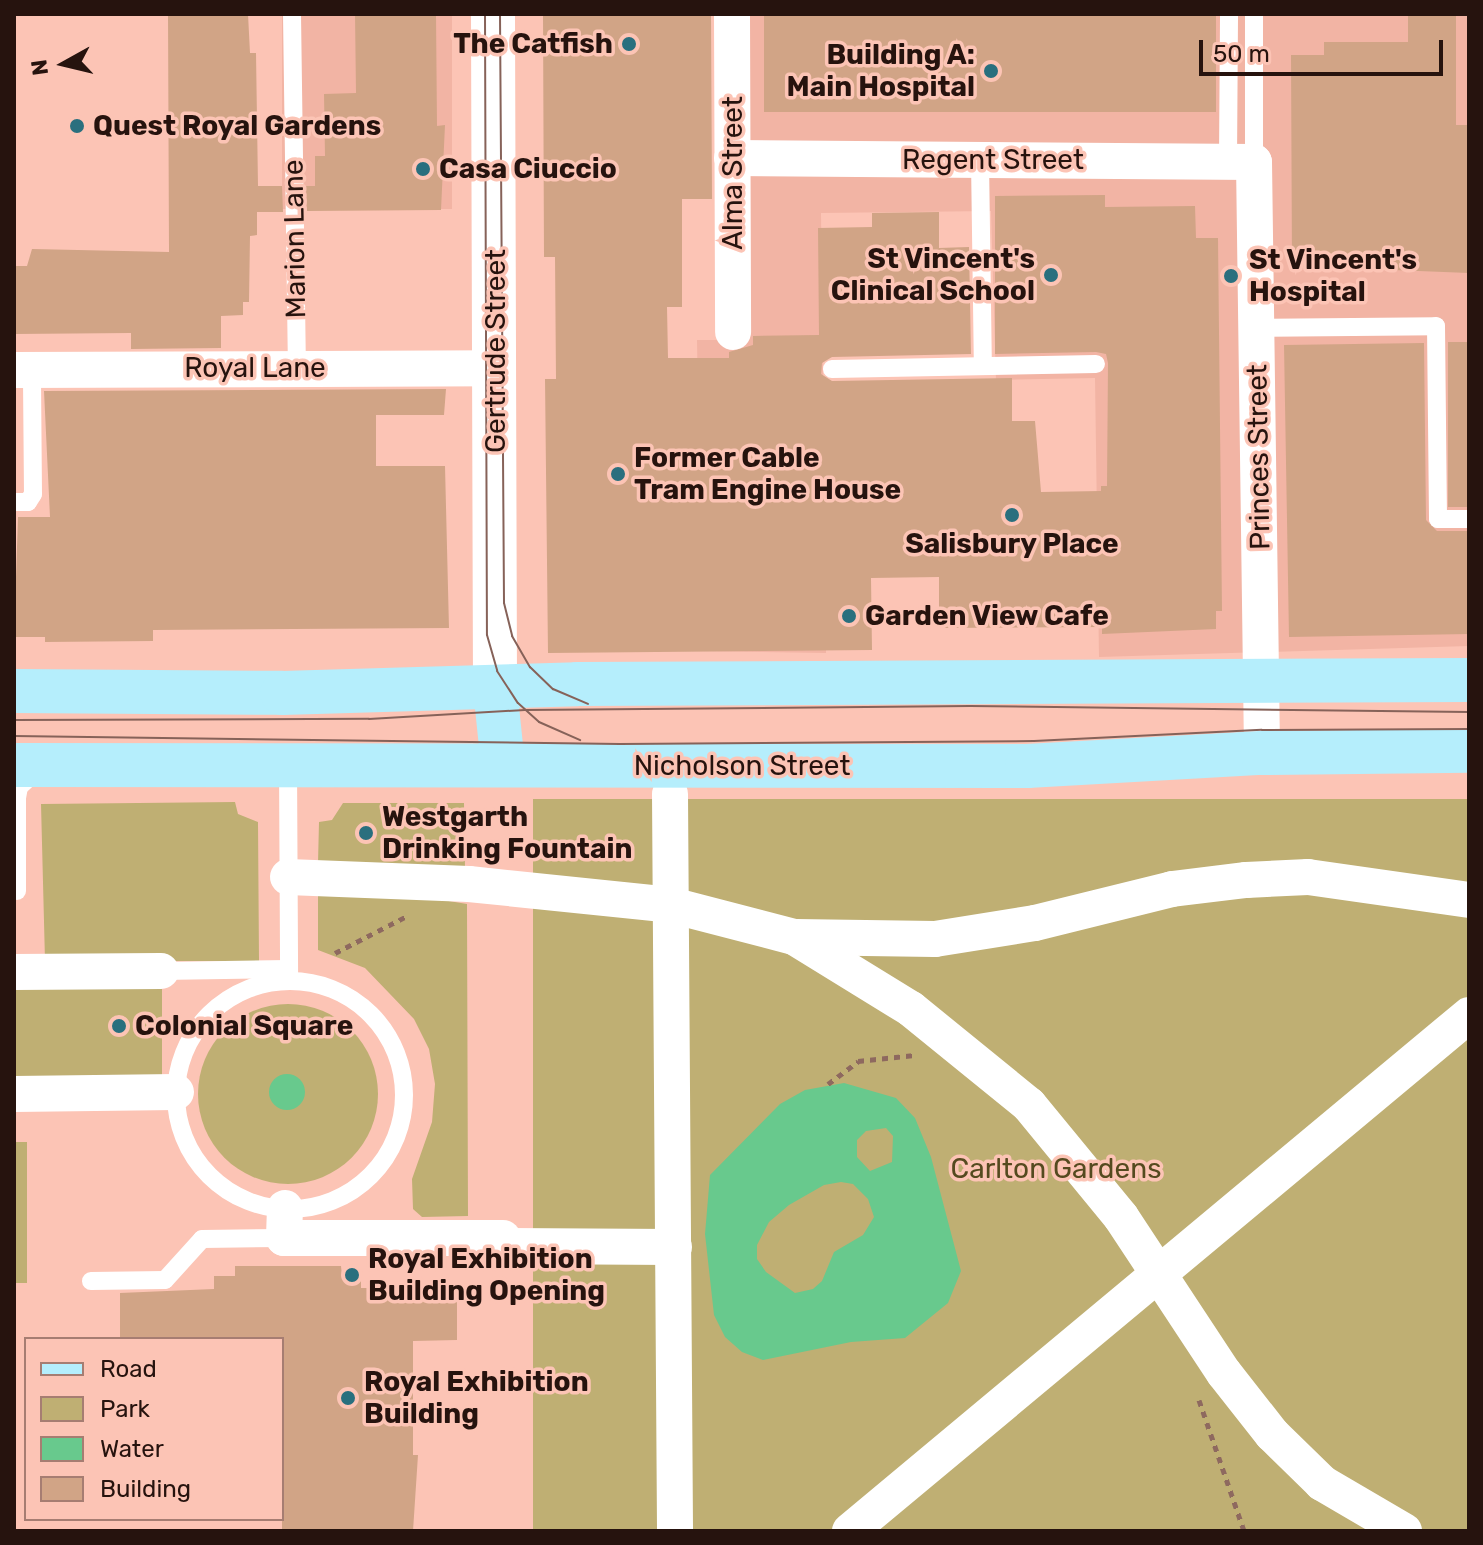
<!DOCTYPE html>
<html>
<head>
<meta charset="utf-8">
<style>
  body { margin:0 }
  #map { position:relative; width:1483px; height:1545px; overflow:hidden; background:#fcc4b5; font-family:Rubik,sans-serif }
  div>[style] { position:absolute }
  .built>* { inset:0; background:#f2b4a4; transform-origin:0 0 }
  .green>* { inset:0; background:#bfaf73; transform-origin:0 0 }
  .round { border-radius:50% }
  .water>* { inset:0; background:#68c98d }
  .building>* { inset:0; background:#d1a486; transform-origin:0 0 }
  .path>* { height:5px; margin-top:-2.5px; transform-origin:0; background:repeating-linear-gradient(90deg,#8e695f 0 6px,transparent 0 12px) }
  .lane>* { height:18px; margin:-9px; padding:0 9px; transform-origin:9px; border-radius:9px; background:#fff }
  .lane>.ring { margin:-9px; padding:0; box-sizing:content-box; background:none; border:18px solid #fff; border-radius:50% }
  .street>* { height:36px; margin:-18px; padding:0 18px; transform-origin:18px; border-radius:18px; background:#fff }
  .secondary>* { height:44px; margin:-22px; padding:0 22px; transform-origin:22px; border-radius:22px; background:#fff }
  .primary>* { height:44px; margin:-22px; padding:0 22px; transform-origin:22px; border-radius:22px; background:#b5eefc }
  .tram>* { height:2px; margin:-1px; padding:0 1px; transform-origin:1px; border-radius:1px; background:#866259 }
  .dots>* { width:22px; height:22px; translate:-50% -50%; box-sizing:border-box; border:4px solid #fcc4b5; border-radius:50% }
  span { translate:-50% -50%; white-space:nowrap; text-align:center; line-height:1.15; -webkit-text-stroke:7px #fcc4b5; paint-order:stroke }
  .poi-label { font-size:28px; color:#26130e; font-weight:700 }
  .right { translate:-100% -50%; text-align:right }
  .left { translate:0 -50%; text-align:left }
  .street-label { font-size:28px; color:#26130e }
  .park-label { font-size:28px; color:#554a1f }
  .frame { position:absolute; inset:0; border:16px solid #26130e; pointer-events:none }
  .legend { position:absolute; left:24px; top:1337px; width:260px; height:184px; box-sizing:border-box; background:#fcc4b5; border:2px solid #a67d72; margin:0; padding:10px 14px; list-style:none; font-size:24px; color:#26130e }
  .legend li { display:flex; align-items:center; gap:16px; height:40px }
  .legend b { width:40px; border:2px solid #a67d72 }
  .north { position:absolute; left:24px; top:24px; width:80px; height:80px; -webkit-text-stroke:6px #fcc4b5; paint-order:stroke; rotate:262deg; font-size:22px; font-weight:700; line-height:32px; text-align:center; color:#26130e }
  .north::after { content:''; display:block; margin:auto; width:28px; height:36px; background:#26130e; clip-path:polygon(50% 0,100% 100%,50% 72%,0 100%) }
  .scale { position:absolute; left:1199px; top:40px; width:244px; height:36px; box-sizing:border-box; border:4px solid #26130e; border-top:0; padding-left:10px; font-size:24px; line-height:28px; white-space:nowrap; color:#26130e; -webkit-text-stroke:6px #fcc4b5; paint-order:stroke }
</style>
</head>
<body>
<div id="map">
  <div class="built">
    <i style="left:282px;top:14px;width:170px;height:195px"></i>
    <i style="clip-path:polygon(733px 14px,1469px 14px,1469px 646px,1099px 657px,1095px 378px,996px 380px,991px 211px,821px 213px,826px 653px,702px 651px,697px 340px,733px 340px)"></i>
  </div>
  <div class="green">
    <i style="left:1469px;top:799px;width:732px;height:936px;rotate:90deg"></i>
    <i style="clip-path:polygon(235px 802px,238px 814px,258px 822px,259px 961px,45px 961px,41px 804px)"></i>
    <i style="clip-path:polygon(343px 803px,464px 803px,465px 869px,318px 863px,319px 822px,332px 820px)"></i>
    <i style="clip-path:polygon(318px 891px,412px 895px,467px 904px,468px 1216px,422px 1217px,413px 1209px,412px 1179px,432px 1122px,435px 1084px,429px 1049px,414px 1019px,365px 968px,318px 950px)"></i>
    <i style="left:162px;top:978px;width:98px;height:148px;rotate:90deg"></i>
    <i class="round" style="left:198px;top:1004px;width:180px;height:180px"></i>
    <i style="left:14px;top:1142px;width:13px;height:141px"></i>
  </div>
  <div class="water">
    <i class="round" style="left:269px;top:1074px;width:36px;height:36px"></i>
    <i style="clip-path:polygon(evenodd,844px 1083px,896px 1098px,915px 1118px,931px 1157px,961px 1271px,948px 1303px,905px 1338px,851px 1342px,763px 1360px,742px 1352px,725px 1337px,714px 1315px,705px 1234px,710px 1175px,780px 1104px,805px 1090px,844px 1083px,886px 1128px,893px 1136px,892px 1162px,870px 1171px,857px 1157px,857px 1140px,866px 1131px,886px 1128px,844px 1083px,841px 1182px,853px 1184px,868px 1199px,874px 1217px,863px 1235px,834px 1252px,822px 1281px,813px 1289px,795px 1293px,766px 1272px,757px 1259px,757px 1245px,769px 1222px,789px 1205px,824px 1185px,841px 1182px)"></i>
  </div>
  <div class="building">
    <i style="clip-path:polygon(168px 14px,248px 14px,250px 53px,256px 53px,258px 186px,282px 186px,283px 212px,257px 212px,257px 235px,250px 236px,249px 302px,243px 302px,243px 315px,221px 316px,221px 348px,131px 349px,131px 333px,14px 334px,14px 266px,27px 266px,32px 249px,169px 252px)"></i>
    <i style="clip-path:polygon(355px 14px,436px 14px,437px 126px,445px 125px,441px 210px,307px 211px,306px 186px,315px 186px,315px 156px,325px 156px,324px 94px,356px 93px)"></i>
    <i style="clip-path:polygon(543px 14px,711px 14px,712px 199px,682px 199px,682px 307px,667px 307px,668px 358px,729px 358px,729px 352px,753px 345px,753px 336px,819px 335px,818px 228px,872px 227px,872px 213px,939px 212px,939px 248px,969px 247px,971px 354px,832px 357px,822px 363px,821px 374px,832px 381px,1012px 378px,1012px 421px,1035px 421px,1041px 492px,1101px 491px,1101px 486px,1107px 486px,1108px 363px,1106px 354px,1096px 352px,995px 354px,995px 196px,1105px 195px,1105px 207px,1195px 206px,1196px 238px,1218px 238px,1222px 611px,1216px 611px,1216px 629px,1102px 634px,1102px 627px,939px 628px,939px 577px,871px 578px,872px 650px,548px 653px,545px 379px,556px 379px,555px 257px,544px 257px)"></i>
    <i style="left:764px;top:14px;width:452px;height:98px"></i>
    <i style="clip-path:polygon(1408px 14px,1456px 14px,1456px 125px,1469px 125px,1469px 273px,1292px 266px,1291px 55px,1324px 55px,1324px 42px,1408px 42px)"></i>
    <i style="left:1448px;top:342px;width:21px;height:165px"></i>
    <i style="clip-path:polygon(1424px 343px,1426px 520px,1437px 531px,1469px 531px,1469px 634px,1289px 637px,1284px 345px)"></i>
    <i style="clip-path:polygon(446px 389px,444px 415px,376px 415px,376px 466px,445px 466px,449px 628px,153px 630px,153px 641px,45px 642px,45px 637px,14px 637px,18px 517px,50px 517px,44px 391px)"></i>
    <i style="clip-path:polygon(235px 1266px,341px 1266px,342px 1276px,361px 1275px,361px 1288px,457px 1288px,457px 1340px,413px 1341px,413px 1455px,418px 1455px,413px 1531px,282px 1531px,282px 1339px,120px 1339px,120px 1293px,214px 1289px,214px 1276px,235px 1276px)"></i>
  </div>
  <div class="path">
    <i style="left:335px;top:953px;width:79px;rotate:-27.2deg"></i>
    <i style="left:828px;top:1084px;width:38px;rotate:-37deg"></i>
    <i style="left:858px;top:1061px;width:57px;rotate:-6deg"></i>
    <i style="left:1199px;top:1400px;width:139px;rotate:71deg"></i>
  </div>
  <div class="lane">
    <i style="left:292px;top:14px;width:353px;rotate:89.2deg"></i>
    <i style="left:980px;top:160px;width:206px;rotate:89.2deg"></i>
    <i style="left:1228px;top:161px;width:147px;rotate:-89.6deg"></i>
    <i style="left:1254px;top:162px;width:148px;rotate:-90deg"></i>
    <i style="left:1257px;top:328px;width:179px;rotate:-0.6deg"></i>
    <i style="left:1436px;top:326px;width:193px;rotate:89.4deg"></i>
    <i style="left:1438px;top:519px;width:31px"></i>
    <i style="left:832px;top:369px;width:264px;rotate:-1.1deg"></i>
    <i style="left:14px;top:502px;width:14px"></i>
    <i style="left:28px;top:502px;width:9px;rotate:-58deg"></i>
    <i style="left:33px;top:494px;width:124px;rotate:-90.5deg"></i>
    <i style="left:288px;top:764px;width:216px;rotate:89.7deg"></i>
    <i style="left:17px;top:891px;width:93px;rotate:-90deg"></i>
    <i style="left:17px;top:798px;width:11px;rotate:-80deg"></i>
    <i style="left:19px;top:787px;width:23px;rotate:-43deg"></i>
    <i style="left:161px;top:971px;width:127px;rotate:-0.9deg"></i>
    <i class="ring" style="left:176px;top:981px;width:210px;height:210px"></i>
    <i style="left:91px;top:1281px;width:74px;rotate:-0.8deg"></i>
    <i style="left:165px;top:1280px;width:55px;rotate:-47.9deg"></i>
    <i style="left:202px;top:1239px;width:82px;rotate:-0.7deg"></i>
  </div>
  <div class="street">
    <i style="left:732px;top:14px;width:318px;rotate:89.8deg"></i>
    <i style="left:732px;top:158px;width:522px;rotate:0.44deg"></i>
    <i style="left:1254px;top:162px;width:591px;rotate:89.22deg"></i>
    <i style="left:14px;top:370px;width:482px;rotate:-0.2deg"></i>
    <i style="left:670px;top:794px;width:737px;rotate:89.61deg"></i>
    <i style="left:288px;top:877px;width:181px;rotate:2.2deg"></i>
    <i style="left:469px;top:884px;width:203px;rotate:5.9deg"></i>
    <i style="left:671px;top:905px;width:127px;rotate:14.6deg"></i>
    <i style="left:794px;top:937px;width:137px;rotate:31.6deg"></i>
    <i style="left:911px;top:1009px;width:152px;rotate:39.1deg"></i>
    <i style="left:1029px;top:1105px;width:145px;rotate:50.6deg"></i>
    <i style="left:1121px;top:1217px;width:187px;rotate:56.6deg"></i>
    <i style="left:1224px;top:1373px;width:78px;rotate:51.8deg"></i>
    <i style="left:1272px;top:1434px;width:70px;rotate:44.4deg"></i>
    <i style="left:1322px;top:1483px;width:95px;rotate:30.3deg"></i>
    <i style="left:796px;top:937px;width:139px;rotate:0.8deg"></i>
    <i style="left:935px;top:939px;width:101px;rotate:-9.1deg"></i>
    <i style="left:1035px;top:923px;width:141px;rotate:-13.9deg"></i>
    <i style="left:1172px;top:889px;width:75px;rotate:-6.9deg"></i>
    <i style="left:1246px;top:880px;width:62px;rotate:-2.8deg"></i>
    <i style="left:1308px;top:877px;width:163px;rotate:8.1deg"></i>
    <i style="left:14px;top:972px;width:147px;rotate:-0.4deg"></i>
    <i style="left:14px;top:1094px;width:162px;rotate:-0.7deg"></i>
    <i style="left:285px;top:1208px;width:30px;rotate:92deg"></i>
    <i style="left:284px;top:1238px;width:219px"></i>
    <i style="left:503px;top:1246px;width:171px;rotate:0.3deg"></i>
    <i style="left:850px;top:1531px;width:806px;rotate:-39.81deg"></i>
  </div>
  <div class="secondary">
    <i style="left:493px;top:14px;width:674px;rotate:89.83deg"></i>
  </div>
  <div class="primary">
    <i style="left:495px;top:688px;width:77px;rotate:84.1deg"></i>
    <i style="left:14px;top:691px;width:268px;rotate:0.4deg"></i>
    <i style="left:282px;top:693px;width:295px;rotate:-1.7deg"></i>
    <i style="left:577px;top:684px;width:892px;rotate:-0.26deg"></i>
    <i style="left:14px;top:765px;width:1013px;rotate:0.06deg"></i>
    <i style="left:1027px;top:766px;width:235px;rotate:-3.2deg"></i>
    <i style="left:1262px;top:753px;width:207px;rotate:-0.6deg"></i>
  </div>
  <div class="tram">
    <i style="left:485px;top:14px;width:621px;rotate:89.82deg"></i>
    <i style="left:487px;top:635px;width:37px;rotate:74deg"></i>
    <i style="left:497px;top:671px;width:38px;rotate:57deg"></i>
    <i style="left:518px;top:703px;width:28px;rotate:42deg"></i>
    <i style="left:539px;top:722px;width:45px;rotate:23.7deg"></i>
    <i style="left:500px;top:14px;width:589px;rotate:89.61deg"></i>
    <i style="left:504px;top:603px;width:34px;rotate:76deg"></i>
    <i style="left:512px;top:636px;width:36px;rotate:60deg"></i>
    <i style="left:530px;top:667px;width:32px;rotate:44deg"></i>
    <i style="left:553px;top:689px;width:38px;rotate:23deg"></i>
    <i style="left:14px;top:720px;width:355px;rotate:-0.2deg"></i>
    <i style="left:369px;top:719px;width:156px;rotate:-3.3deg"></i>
    <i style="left:525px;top:710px;width:445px;rotate:-0.5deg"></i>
    <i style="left:970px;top:706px;width:499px;rotate:0.7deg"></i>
    <i style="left:14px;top:736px;width:606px;rotate:0.76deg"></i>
    <i style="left:620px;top:744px;width:414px;rotate:-0.4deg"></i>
    <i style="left:1034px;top:741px;width:228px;rotate:-2.8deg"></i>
    <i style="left:1262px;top:730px;width:207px;rotate:-0.3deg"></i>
  </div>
  <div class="dots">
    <i style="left:629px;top:44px;background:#2a6f7e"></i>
    <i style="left:991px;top:71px;background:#2a6f7e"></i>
    <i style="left:77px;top:126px;background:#2a6f7e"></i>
    <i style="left:423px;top:169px;background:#2a6f7e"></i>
    <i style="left:1051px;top:275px;background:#2a6f7e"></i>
    <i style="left:1231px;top:276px;background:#2a6f7e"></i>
    <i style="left:618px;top:474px;background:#2a6f7e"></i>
    <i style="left:1012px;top:515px;background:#2a6f7e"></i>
    <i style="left:849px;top:616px;background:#2a6f7e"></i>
    <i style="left:366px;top:833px;background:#2a6f7e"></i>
    <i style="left:119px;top:1026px;background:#2a6f7e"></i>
    <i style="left:352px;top:1275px;background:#2a6f7e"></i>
    <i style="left:348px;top:1398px;background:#2a6f7e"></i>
  </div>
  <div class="poi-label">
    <span class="right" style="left:613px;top:44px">The Catfish</span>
    <span class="right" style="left:975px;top:71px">Building A:<br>Main Hospital</span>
    <span class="left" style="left:93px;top:126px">Quest Royal Gardens</span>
    <span class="left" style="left:439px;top:169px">Casa Ciuccio</span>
    <span class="right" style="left:1035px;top:275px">St Vincent's<br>Clinical School</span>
    <span class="left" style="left:1249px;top:276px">St Vincent's<br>Hospital</span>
    <span class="left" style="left:634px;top:474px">Former Cable<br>Tram Engine House</span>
    <span style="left:1012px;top:544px">Salisbury Place</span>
    <span class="left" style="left:865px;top:616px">Garden View Cafe</span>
    <span class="left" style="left:382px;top:833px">Westgarth<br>Drinking Fountain</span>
    <span class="left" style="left:135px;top:1026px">Colonial Square</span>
    <span class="left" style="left:368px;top:1275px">Royal Exhibition<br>Building Opening</span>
    <span class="left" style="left:364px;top:1398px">Royal Exhibition<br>Building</span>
  </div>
  <div class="street-label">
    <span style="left:993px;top:160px">Regent Street</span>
    <span style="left:733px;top:173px;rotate:-90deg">Alma Street</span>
    <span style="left:295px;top:239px;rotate:-91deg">Marion Lane</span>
    <span style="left:496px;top:351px;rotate:-90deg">Gertrude Street</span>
    <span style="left:255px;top:368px">Royal Lane</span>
    <span style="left:1259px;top:457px;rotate:-91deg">Princes Street</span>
    <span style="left:742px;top:766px">Nicholson Street</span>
  </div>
  <div class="park-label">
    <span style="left:1056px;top:1169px">Carlton Gardens</span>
  </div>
  <div class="frame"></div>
  <ul class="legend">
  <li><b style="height:10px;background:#b5eefc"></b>Road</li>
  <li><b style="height:22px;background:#bfaf73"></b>Park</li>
  <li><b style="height:22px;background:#68c98d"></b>Water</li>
  <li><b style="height:22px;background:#d1a486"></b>Building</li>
  </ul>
  <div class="north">N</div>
  <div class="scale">50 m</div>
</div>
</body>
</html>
